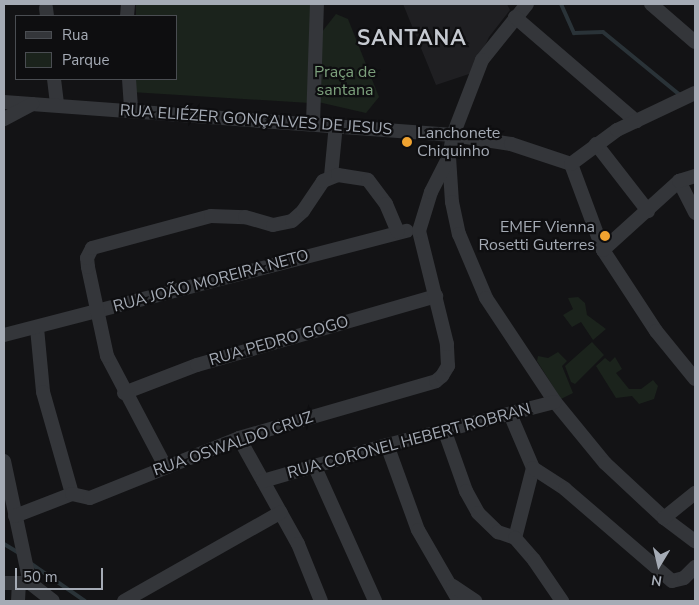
<!DOCTYPE html>
<html>
<head>
<meta charset="utf-8">
<style>
  body { margin:0 }
  #map { position:relative; width:699px; height:605px; overflow:hidden; background:#131315; font-family:"Nunito Sans",sans-serif }
  div>[style] { position:absolute }
  .built>* { inset:0; background:#1f1f22 }
  .green>* { inset:0; background:#1b231c }
  .stream>* { height:4px; margin:-2px; padding:0 2px; transform-origin:2px; border-radius:2px; background:#2a3338 }
  .minor>* { height:14px; margin:-7px; padding:0 7px; transform-origin:7px; border-radius:7px; background:#34363a }
  .dots>* { width:14px; height:14px; translate:-50% -50%; box-sizing:border-box; border:2px solid #0e0e10; border-radius:50% }
  span { translate:-50% -50%; white-space:nowrap; text-align:center; line-height:1.15; -webkit-text-stroke:4.5px #0e0e10; paint-order:stroke }
  .park-label { font-size:16px; color:#7ca07c }
  .street-label { font-size:16px; color:#a5abb5 }
  .poi-label { font-size:16px; color:#a5abb5 }
  .left { translate:0 -50%; text-align:left }
  .right { translate:-100% -50%; text-align:right }
  .district-label { font-size:21px; color:#c6cad1; font-weight:700; letter-spacing:1px }
  .frame { position:absolute; inset:0; border:5px solid #a5abb5; pointer-events:none }
  .legend { position:absolute; left:15px; top:15px; width:162px; height:65px; box-sizing:border-box; background:#0e0e10; border:1px solid #4a4d52; margin:0; padding:6px 9px; list-style:none; font-size:15px; color:#a5abb5 }
  .legend li { display:flex; align-items:center; gap:10px; height:25px }
  .legend b { width:25px; border:1px solid #4a4d52 }
  .north { position:absolute; left:634px; top:540px; width:50px; height:50px; -webkit-text-stroke:4px #0e0e10; paint-order:stroke; rotate:189deg; font-size:14px; font-weight:700; line-height:20px; text-align:center; color:#a5abb5 }
  .north::after { content:''; display:block; margin:auto; width:18px; height:22px; background:#a5abb5; clip-path:polygon(50% 0,100% 100%,50% 72%,0 100%) }
  .scale { position:absolute; left:15px; top:568px; width:88px; height:22px; box-sizing:border-box; border:2px solid #a5abb5; border-top:0; padding-left:6px; font-size:15px; line-height:18px; white-space:nowrap; color:#a5abb5; -webkit-text-stroke:4px #0e0e10; paint-order:stroke }
</style>
</head>
<body>
<div id="map">
  <div class="built">
    <i style="clip-path:polygon(403px 4px,507px 4px,510px 10px,489px 37px,472px 73px,436px 85px)"></i>
  </div>
  <div class="green">
    <i style="clip-path:polygon(136px 4px,316px 4px,310px 103px,131px 92px,132px 79px,176px 79px,176px 16px,136px 16px)"></i>
    <i style="clip-path:polygon(336px 14px,348px 19px,379px 97px,366px 113px,318px 102px,321px 33px)"></i>
    <i style="clip-path:polygon(578px 297px,585px 303px,587px 315px,606px 329px,593px 340px,581px 322px,572px 327px,563px 315px,573px 309px,568px 298px)"></i>
    <i style="clip-path:polygon(592px 342px,604px 355px,575px 384px,571px 382px,565px 366px)"></i>
    <i style="clip-path:polygon(558px 352px,567px 361px,562px 366px,573px 393px,561px 399px,537px 361px,538px 356px,548px 358px)"></i>
    <i style="clip-path:polygon(615px 357px,622px 369px,616px 373px,629px 389px,641px 389px,653px 380px,658px 386px,654px 399px,639px 404px,632px 396px,616px 398px,596px 366px,605px 358px,610px 362px)"></i>
  </div>
  <div class="stream">
    <i style="left:561px;top:4px;width:32px;rotate:66deg"></i>
    <i style="left:574px;top:33px;width:29px;rotate:-2deg"></i>
    <i style="left:603px;top:32px;width:99px;rotate:39.3deg"></i>
    <i style="left:4px;top:544px;width:17px;rotate:31deg"></i>
    <i style="left:30px;top:563px;width:67px;rotate:34.6deg"></i>
  </div>
  <div class="minor">
    <i style="left:527px;top:4px;width:72px;rotate:128.8deg"></i>
    <i style="left:482px;top:60px;width:80px;rotate:111.1deg"></i>
    <i style="left:453px;top:135px;width:22px;rotate:100deg"></i>
    <i style="left:449px;top:157px;width:45px;rotate:86.2deg"></i>
    <i style="left:452px;top:202px;width:33px;rotate:78deg"></i>
    <i style="left:459px;top:234px;width:69px;rotate:67.1deg"></i>
    <i style="left:486px;top:298px;width:125px;rotate:56.4deg"></i>
    <i style="left:555px;top:402px;width:79px;rotate:50.7deg"></i>
    <i style="left:605px;top:463px;width:81px;rotate:43deg"></i>
    <i style="left:664px;top:518px;width:39px;rotate:37deg"></i>
    <i style="left:651px;top:4px;width:58px;rotate:40.8deg"></i>
    <i style="left:46px;top:8px;width:8px;rotate:83deg"></i>
    <i style="left:127px;top:16px;width:12px;rotate:-85deg"></i>
    <i style="left:515px;top:17px;width:160px;rotate:40.7deg"></i>
    <i style="left:54px;top:79px;width:26px;rotate:83deg"></i>
    <i style="left:129px;top:79px;width:32px;rotate:86deg"></i>
    <i style="left:4px;top:102px;width:450px;rotate:4.2deg"></i>
    <i style="left:453px;top:135px;width:59px;rotate:8.8deg"></i>
    <i style="left:511px;top:144px;width:63px;rotate:18.4deg"></i>
    <i style="left:4px;top:119px;width:32px;rotate:-28deg"></i>
    <i style="left:313px;top:123px;width:119px;rotate:-88.1deg"></i>
    <i style="left:596px;top:144px;width:85px;rotate:52.2deg"></i>
    <i style="left:571px;top:164px;width:92px;rotate:69.6deg"></i>
    <i style="left:603px;top:250px;width:97px;rotate:56.8deg"></i>
    <i style="left:656px;top:331px;width:62px;rotate:50.9deg"></i>
    <i style="left:571px;top:164px;width:57px;rotate:-36.5deg"></i>
    <i style="left:617px;top:130px;width:86px;rotate:-25.4deg"></i>
    <i style="left:331px;top:176px;width:52px;rotate:-84.5deg"></i>
    <i style="left:679px;top:181px;width:36px;rotate:63deg"></i>
    <i style="left:603px;top:250px;width:103px;rotate:-42.2deg"></i>
    <i style="left:679px;top:181px;width:17px;rotate:-17deg"></i>
    <i style="left:37px;top:328px;width:64px;rotate:84.6deg"></i>
    <i style="left:43px;top:392px;width:106px;rotate:74.1deg"></i>
    <i style="left:4px;top:335px;width:416px;rotate:-14.5deg"></i>
    <i style="left:124px;top:393px;width:78px;rotate:-21deg"></i>
    <i style="left:197px;top:365px;width:249px;rotate:-16.1deg"></i>
    <i style="left:510px;top:414px;width:59px;rotate:66.9deg"></i>
    <i style="left:533px;top:468px;width:72px;rotate:104.4deg"></i>
    <i style="left:445px;top:432px;width:63px;rotate:70.4deg"></i>
    <i style="left:466px;top:491px;width:25px;rotate:61deg"></i>
    <i style="left:478px;top:513px;width:28px;rotate:44deg"></i>
    <i style="left:498px;top:532px;width:18px;rotate:19deg"></i>
    <i style="left:515px;top:538px;width:29px;rotate:49deg"></i>
    <i style="left:534px;top:560px;width:50px;rotate:55.7deg"></i>
    <i style="left:239px;top:438px;width:121px;rotate:60.9deg"></i>
    <i style="left:298px;top:544px;width:61px;rotate:68deg"></i>
    <i style="left:387px;top:445px;width:90px;rotate:70deg"></i>
    <i style="left:418px;top:530px;width:82px;rotate:60deg"></i>
    <i style="left:4px;top:461px;width:125px;rotate:78deg"></i>
    <i style="left:314px;top:465px;width:149px;rotate:65.8deg"></i>
    <i style="left:165px;top:466px;width:124px;rotate:-117.8deg"></i>
    <i style="left:107px;top:356px;width:91px;rotate:-102.1deg"></i>
    <i style="left:88px;top:267px;width:9px;rotate:-96deg"></i>
    <i style="left:87px;top:258px;width:11px;rotate:-63deg"></i>
    <i style="left:92px;top:248px;width:123px;rotate:-15.1deg"></i>
    <i style="left:211px;top:216px;width:34px;rotate:2deg"></i>
    <i style="left:245px;top:217px;width:29px;rotate:16deg"></i>
    <i style="left:273px;top:225px;width:19px;rotate:-12deg"></i>
    <i style="left:292px;top:221px;width:15px;rotate:-42deg"></i>
    <i style="left:303px;top:211px;width:36px;rotate:-56deg"></i>
    <i style="left:323px;top:181px;width:16px;rotate:-22deg"></i>
    <i style="left:338px;top:175px;width:30px;rotate:9deg"></i>
    <i style="left:368px;top:180px;width:30px;rotate:53deg"></i>
    <i style="left:386px;top:204px;width:30px;rotate:67deg"></i>
    <i style="left:533px;top:468px;width:38px;rotate:33deg"></i>
    <i style="left:565px;top:489px;width:141px;rotate:40.7deg"></i>
    <i style="left:672px;top:581px;width:12px;rotate:-14deg"></i>
    <i style="left:684px;top:578px;width:16px;rotate:-45deg"></i>
    <i style="left:263px;top:481px;width:129px;rotate:-16.2deg"></i>
    <i style="left:387px;top:445px;width:173px;rotate:-14.4deg"></i>
    <i style="left:15px;top:516px;width:61px;rotate:-21.1deg"></i>
    <i style="left:72px;top:494px;width:18px;rotate:13deg"></i>
    <i style="left:90px;top:498px;width:161px;rotate:-21.9deg"></i>
    <i style="left:239px;top:438px;width:205px;rotate:-16.1deg"></i>
    <i style="left:436px;top:381px;width:8px;rotate:-40deg"></i>
    <i style="left:442px;top:376px;width:12px;rotate:-59deg"></i>
    <i style="left:448px;top:366px;width:22px;rotate:-93deg"></i>
    <i style="left:447px;top:344px;width:116px;rotate:-103.9deg"></i>
    <i style="left:419px;top:231px;width:41px;rotate:-72.9deg"></i>
    <i style="left:431px;top:192px;width:39px;rotate:-63deg"></i>
    <i style="left:664px;top:518px;width:40px;rotate:-39deg"></i>
    <i style="left:4px;top:583px;width:26px"></i>
    <i style="left:30px;top:583px;width:29px;rotate:38deg"></i>
    <i style="left:453px;top:586px;width:27px;rotate:34deg"></i>
    <i style="left:18px;top:601px;width:17px;rotate:-87deg"></i>
    <i style="left:124px;top:601px;width:180px;rotate:-29.5deg"></i>
  </div>
  <div class="dots">
    <i style="left:407px;top:142px;background:#f0a330"></i>
    <i style="left:605px;top:236px;background:#f0a330"></i>
  </div>
  <div class="park-label">
    <span style="left:345px;top:81px">Praça de<br>santana</span>
  </div>
  <div class="street-label">
    <span style="left:256px;top:120px;rotate:4deg">RUA ELIÉZER GONÇALVES DE JESUS</span>
    <span style="left:211px;top:281px;rotate:-15deg">RUA JOÃO MOREIRA NETO</span>
    <span style="left:279px;top:341px;rotate:-16deg">RUA PEDRO GOGO</span>
    <span style="left:409px;top:441px;rotate:-15deg">RUA CORONEL HEBERT ROBRAN</span>
    <span style="left:233px;top:444px;rotate:-19deg">RUA OSWALDO CRUZ</span>
  </div>
  <div class="poi-label">
    <span class="left" style="left:417px;top:142px">Lanchonete<br>Chiquinho</span>
    <span class="right" style="left:595px;top:236px">EMEF Vienna<br>Rosetti Guterres</span>
  </div>
  <div class="district-label">
    <span style="left:412px;top:38px">SANTANA</span>
  </div>
  <div class="frame"></div>
  <ul class="legend">
  <li><b style="height:6px;background:#34363a"></b>Rua</li>
  <li><b style="height:14px;background:#1b231c"></b>Parque</li>
  </ul>
  <div class="north">N</div>
  <div class="scale">50 m</div>
</div>
</body>
</html>
